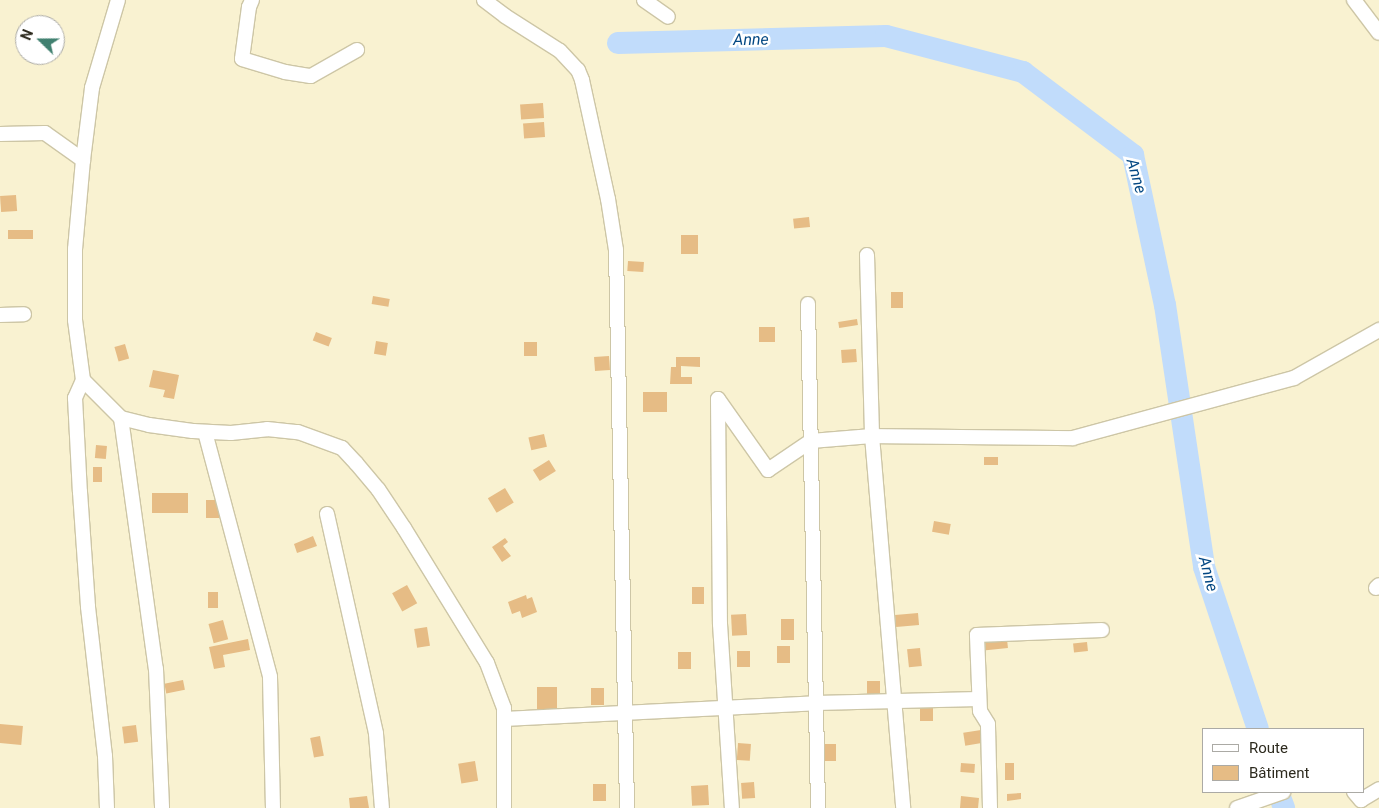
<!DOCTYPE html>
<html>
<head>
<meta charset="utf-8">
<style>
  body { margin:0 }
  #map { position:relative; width:1379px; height:808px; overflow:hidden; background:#f9f2d1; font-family:Roboto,sans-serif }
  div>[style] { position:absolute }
  .river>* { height:22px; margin:-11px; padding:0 11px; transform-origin:11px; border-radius:11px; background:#c1dcfb }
  .building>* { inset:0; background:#e6bc85; transform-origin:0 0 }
  .roads { filter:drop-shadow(1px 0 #cdc6a6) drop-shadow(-1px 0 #cdc6a6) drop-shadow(0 1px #cdc6a6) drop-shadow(0 -1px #cdc6a6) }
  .minor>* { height:14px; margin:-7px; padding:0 7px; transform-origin:7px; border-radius:7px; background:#fff }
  span { translate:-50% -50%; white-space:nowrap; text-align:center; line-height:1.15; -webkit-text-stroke:5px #fff; paint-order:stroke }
  .water-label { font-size:16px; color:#044883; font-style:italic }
  .legend { position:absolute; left:1202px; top:728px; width:162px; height:65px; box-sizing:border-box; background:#fff; border:1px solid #abaaa5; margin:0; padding:6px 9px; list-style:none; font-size:15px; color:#2e2b1f }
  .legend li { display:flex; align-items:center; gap:10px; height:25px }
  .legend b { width:25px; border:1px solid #abaaa5 }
  .north { position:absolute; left:15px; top:15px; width:50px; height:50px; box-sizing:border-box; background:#fff; border:1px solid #abaaa5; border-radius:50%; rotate:292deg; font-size:14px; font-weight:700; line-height:20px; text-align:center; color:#2e2b1f }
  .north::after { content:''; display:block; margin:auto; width:18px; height:22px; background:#408070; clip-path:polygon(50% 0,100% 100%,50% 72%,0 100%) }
</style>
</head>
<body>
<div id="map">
  <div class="river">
    <i style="left:618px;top:43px;width:268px;rotate:-1.5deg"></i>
    <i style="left:886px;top:36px;width:142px;rotate:14.7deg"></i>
    <i style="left:1023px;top:72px;width:138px;rotate:37deg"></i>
    <i style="left:1133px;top:155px;width:153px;rotate:78deg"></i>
    <i style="left:1165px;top:305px;width:265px;rotate:81.5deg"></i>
    <i style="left:1204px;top:567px;width:171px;rotate:71.6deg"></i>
    <i style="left:1278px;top:792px;width:17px;rotate:69deg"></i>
  </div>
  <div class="building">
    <i style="left:543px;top:103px;width:15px;height:23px;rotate:86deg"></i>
    <i style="left:544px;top:122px;width:15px;height:21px;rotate:86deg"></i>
    <i style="left:16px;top:195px;width:16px;height:16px;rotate:86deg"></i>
    <i style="left:809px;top:217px;width:10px;height:16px;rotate:84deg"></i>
    <i style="left:8px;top:230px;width:25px;height:9px"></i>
    <i style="left:681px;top:235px;width:17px;height:19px"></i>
    <i style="left:628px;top:261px;width:16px;height:10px;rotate:4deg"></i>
    <i style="left:891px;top:292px;width:12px;height:16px"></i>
    <i style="left:373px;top:296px;width:17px;height:8px;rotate:10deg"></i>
    <i style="left:857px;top:319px;width:6px;height:19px;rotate:81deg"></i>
    <i style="left:759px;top:327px;width:16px;height:15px"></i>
    <i style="left:316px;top:332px;width:17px;height:9px;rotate:21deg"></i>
    <i style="left:376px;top:341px;width:12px;height:13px;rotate:9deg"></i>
    <i style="left:524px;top:342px;width:13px;height:14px"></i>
    <i style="left:125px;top:344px;width:15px;height:11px;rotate:74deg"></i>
    <i style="left:856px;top:349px;width:13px;height:15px;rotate:86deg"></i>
    <i style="left:609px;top:356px;width:14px;height:15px;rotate:86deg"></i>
    <i style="clip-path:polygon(676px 357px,700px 357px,700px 367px,681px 366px,681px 377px,692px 377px,692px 384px,670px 384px,671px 367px,676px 367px)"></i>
    <i style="clip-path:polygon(153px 370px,179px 375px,174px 399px,163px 397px,165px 390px,149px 387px)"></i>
    <i style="left:667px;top:392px;width:20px;height:24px;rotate:90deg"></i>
    <i style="left:544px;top:434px;width:13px;height:16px;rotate:77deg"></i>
    <i style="left:96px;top:445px;width:11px;height:13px;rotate:5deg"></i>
    <i style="left:998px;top:457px;width:8px;height:14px;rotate:90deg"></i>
    <i style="left:549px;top:460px;width:13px;height:19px;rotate:58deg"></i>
    <i style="left:93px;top:467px;width:9px;height:15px"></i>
    <i style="left:505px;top:488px;width:17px;height:20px;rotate:59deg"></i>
    <i style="left:188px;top:493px;width:20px;height:36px;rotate:90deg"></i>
    <i style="left:206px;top:500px;width:13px;height:18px"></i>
    <i style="left:934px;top:521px;width:17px;height:11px;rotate:10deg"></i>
    <i style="clip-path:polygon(313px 536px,317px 546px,297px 553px,294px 544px)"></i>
    <i style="clip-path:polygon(505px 538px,508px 542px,503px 546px,511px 556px,502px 562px,492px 547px)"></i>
    <i style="left:407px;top:585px;width:21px;height:17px;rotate:61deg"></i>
    <i style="left:692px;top:587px;width:12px;height:17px"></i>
    <i style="left:208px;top:592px;width:10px;height:16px"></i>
    <i style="clip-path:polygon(526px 595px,527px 599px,532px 597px,537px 612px,522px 618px,520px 611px,512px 614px,508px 602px)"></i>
    <i style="left:918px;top:613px;width:12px;height:23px;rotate:85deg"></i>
    <i style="left:746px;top:614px;width:21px;height:15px;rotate:87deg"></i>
    <i style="left:781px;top:619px;width:13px;height:21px"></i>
    <i style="left:223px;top:620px;width:20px;height:15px;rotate:75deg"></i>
    <i style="left:427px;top:627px;width:19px;height:13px;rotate:81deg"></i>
    <i style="clip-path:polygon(248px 639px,250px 650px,223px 655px,225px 667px,214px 669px,209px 647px)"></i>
    <i style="left:1007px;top:639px;width:9px;height:22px;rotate:84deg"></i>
    <i style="left:1087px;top:642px;width:9px;height:14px;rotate:84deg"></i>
    <i style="left:777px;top:646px;width:13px;height:17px"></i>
    <i style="left:920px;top:648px;width:18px;height:13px;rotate:84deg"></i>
    <i style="left:737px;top:651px;width:13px;height:16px"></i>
    <i style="left:678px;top:652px;width:13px;height:17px"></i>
    <i style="left:183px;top:680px;width:10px;height:19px;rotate:79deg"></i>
    <i style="left:867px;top:681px;width:13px;height:17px"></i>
    <i style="left:557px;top:687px;width:22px;height:20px;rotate:90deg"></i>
    <i style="left:591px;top:688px;width:13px;height:17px"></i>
    <i style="left:920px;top:705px;width:13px;height:16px"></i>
    <i style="left:0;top:724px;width:23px;height:19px;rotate:5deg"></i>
    <i style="left:136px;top:725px;width:17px;height:14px;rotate:83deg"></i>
    <i style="left:981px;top:730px;width:13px;height:18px;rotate:81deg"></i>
    <i style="left:320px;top:736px;width:20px;height:10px;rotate:79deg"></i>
    <i style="left:738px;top:743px;width:13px;height:17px;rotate:4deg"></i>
    <i style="left:836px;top:744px;width:17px;height:11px;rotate:90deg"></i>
    <i style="left:475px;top:761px;width:20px;height:17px;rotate:81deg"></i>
    <i style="left:961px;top:763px;width:14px;height:9px;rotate:4deg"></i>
    <i style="left:1005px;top:763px;width:9px;height:17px"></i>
    <i style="left:754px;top:782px;width:16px;height:13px;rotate:86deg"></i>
    <i style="left:593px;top:784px;width:13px;height:17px"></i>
    <i style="left:708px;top:785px;width:20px;height:17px;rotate:87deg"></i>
    <i style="clip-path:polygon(1021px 793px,1021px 799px,1007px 801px,1007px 794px)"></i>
    <i style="clip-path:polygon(367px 796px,369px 808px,350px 808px,349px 798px)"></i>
    <i style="clip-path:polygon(961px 796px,979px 798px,978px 808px,960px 808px)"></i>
  </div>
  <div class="roads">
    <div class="minor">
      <i style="left:118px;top:0;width:92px;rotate:106.5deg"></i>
      <i style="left:92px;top:88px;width:73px;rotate:97.1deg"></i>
      <i style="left:83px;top:160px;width:89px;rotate:95.1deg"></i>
      <i style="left:75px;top:249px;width:71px;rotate:90deg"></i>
      <i style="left:75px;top:320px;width:61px;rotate:82.4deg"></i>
      <i style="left:83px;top:380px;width:54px;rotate:45deg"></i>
      <i style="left:121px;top:418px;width:29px;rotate:14deg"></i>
      <i style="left:149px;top:425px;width:44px;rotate:7.8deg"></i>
      <i style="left:193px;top:431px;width:38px;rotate:3deg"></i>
      <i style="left:231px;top:433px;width:36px;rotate:-6deg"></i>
      <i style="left:267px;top:429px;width:31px;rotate:6deg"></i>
      <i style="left:298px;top:432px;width:47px;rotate:20deg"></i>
      <i style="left:342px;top:448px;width:21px;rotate:47deg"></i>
      <i style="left:356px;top:463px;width:34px;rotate:50deg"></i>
      <i style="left:378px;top:489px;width:47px;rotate:56.3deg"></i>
      <i style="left:404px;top:528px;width:158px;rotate:58.4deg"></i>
      <i style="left:487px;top:663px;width:48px;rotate:69.3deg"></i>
      <i style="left:504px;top:708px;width:100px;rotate:90deg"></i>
      <i style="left:252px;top:0;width:8px;rotate:113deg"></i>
      <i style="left:249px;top:7px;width:52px;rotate:97.7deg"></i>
      <i style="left:242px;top:59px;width:45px;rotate:16.8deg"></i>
      <i style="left:285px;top:72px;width:26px;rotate:9deg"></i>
      <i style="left:311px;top:76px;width:53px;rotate:-29.5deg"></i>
      <i style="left:484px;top:0;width:26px;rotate:37deg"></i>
      <i style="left:505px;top:16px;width:65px;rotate:32.5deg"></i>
      <i style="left:560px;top:51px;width:26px;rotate:47deg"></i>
      <i style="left:578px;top:70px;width:11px;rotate:68deg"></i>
      <i style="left:582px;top:80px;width:122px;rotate:77.7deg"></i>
      <i style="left:608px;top:199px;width:52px;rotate:81.1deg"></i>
      <i style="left:616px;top:250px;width:558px;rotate:88.87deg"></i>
      <i style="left:644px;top:0;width:29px;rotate:35deg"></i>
      <i style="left:1354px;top:0;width:41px;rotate:52.9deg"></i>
      <i style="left:0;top:134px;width:45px;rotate:-1.3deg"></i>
      <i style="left:45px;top:133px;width:47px;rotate:35.4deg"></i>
      <i style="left:867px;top:255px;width:181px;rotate:88.4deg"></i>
      <i style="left:872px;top:436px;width:373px;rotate:85.2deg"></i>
      <i style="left:808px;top:304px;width:504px;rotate:88.86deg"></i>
      <i style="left:0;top:315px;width:24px;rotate:-2deg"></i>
      <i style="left:83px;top:380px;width:20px;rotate:114deg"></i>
      <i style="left:75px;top:398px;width:94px;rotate:87deg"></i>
      <i style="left:80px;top:492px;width:115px;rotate:86deg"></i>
      <i style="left:88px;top:607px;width:150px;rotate:83.5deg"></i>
      <i style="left:105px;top:756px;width:52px;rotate:87.8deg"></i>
      <i style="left:718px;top:399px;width:87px;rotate:54.8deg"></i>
      <i style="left:768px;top:470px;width:52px;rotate:-34deg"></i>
      <i style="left:811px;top:441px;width:61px;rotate:-4.7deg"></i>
      <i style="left:872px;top:436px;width:201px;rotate:0.6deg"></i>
      <i style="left:1073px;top:438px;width:229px;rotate:-15.2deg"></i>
      <i style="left:1294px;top:378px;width:98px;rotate:-29.5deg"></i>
      <i style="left:718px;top:399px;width:225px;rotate:89.5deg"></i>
      <i style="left:720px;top:624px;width:184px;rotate:86.3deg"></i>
      <i style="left:121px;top:418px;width:253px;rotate:82.1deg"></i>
      <i style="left:156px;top:669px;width:139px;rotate:87.5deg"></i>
      <i style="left:205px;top:432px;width:253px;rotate:75.1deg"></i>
      <i style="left:270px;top:677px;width:131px;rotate:88.7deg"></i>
      <i style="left:327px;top:514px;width:225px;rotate:77.4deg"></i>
      <i style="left:376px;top:734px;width:74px;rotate:85.4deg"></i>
      <i style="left:1376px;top:588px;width:4px;rotate:-45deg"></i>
      <i style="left:504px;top:719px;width:312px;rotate:-2.9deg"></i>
      <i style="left:816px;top:703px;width:163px;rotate:-1.4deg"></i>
      <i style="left:1354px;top:792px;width:11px;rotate:49deg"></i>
      <i style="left:1361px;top:800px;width:21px;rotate:-31deg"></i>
      <i style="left:990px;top:808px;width:84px;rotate:-91.4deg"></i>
      <i style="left:988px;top:724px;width:15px;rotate:-122deg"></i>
      <i style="left:980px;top:711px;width:76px;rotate:-92.3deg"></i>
      <i style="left:977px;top:635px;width:125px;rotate:-2.3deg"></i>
      <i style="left:1237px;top:808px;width:49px;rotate:-19.2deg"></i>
    </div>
  </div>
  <div class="water-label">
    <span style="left:751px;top:40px;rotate:-1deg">Anne</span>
    <span style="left:1136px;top:176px;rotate:74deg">Anne</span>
    <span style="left:1208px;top:574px;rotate:75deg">Anne</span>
  </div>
  <ul class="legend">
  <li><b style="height:6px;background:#fff"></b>Route</li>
  <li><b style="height:14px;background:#e6bc85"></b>Bâtiment</li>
  </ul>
  <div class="north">N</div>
</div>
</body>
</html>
